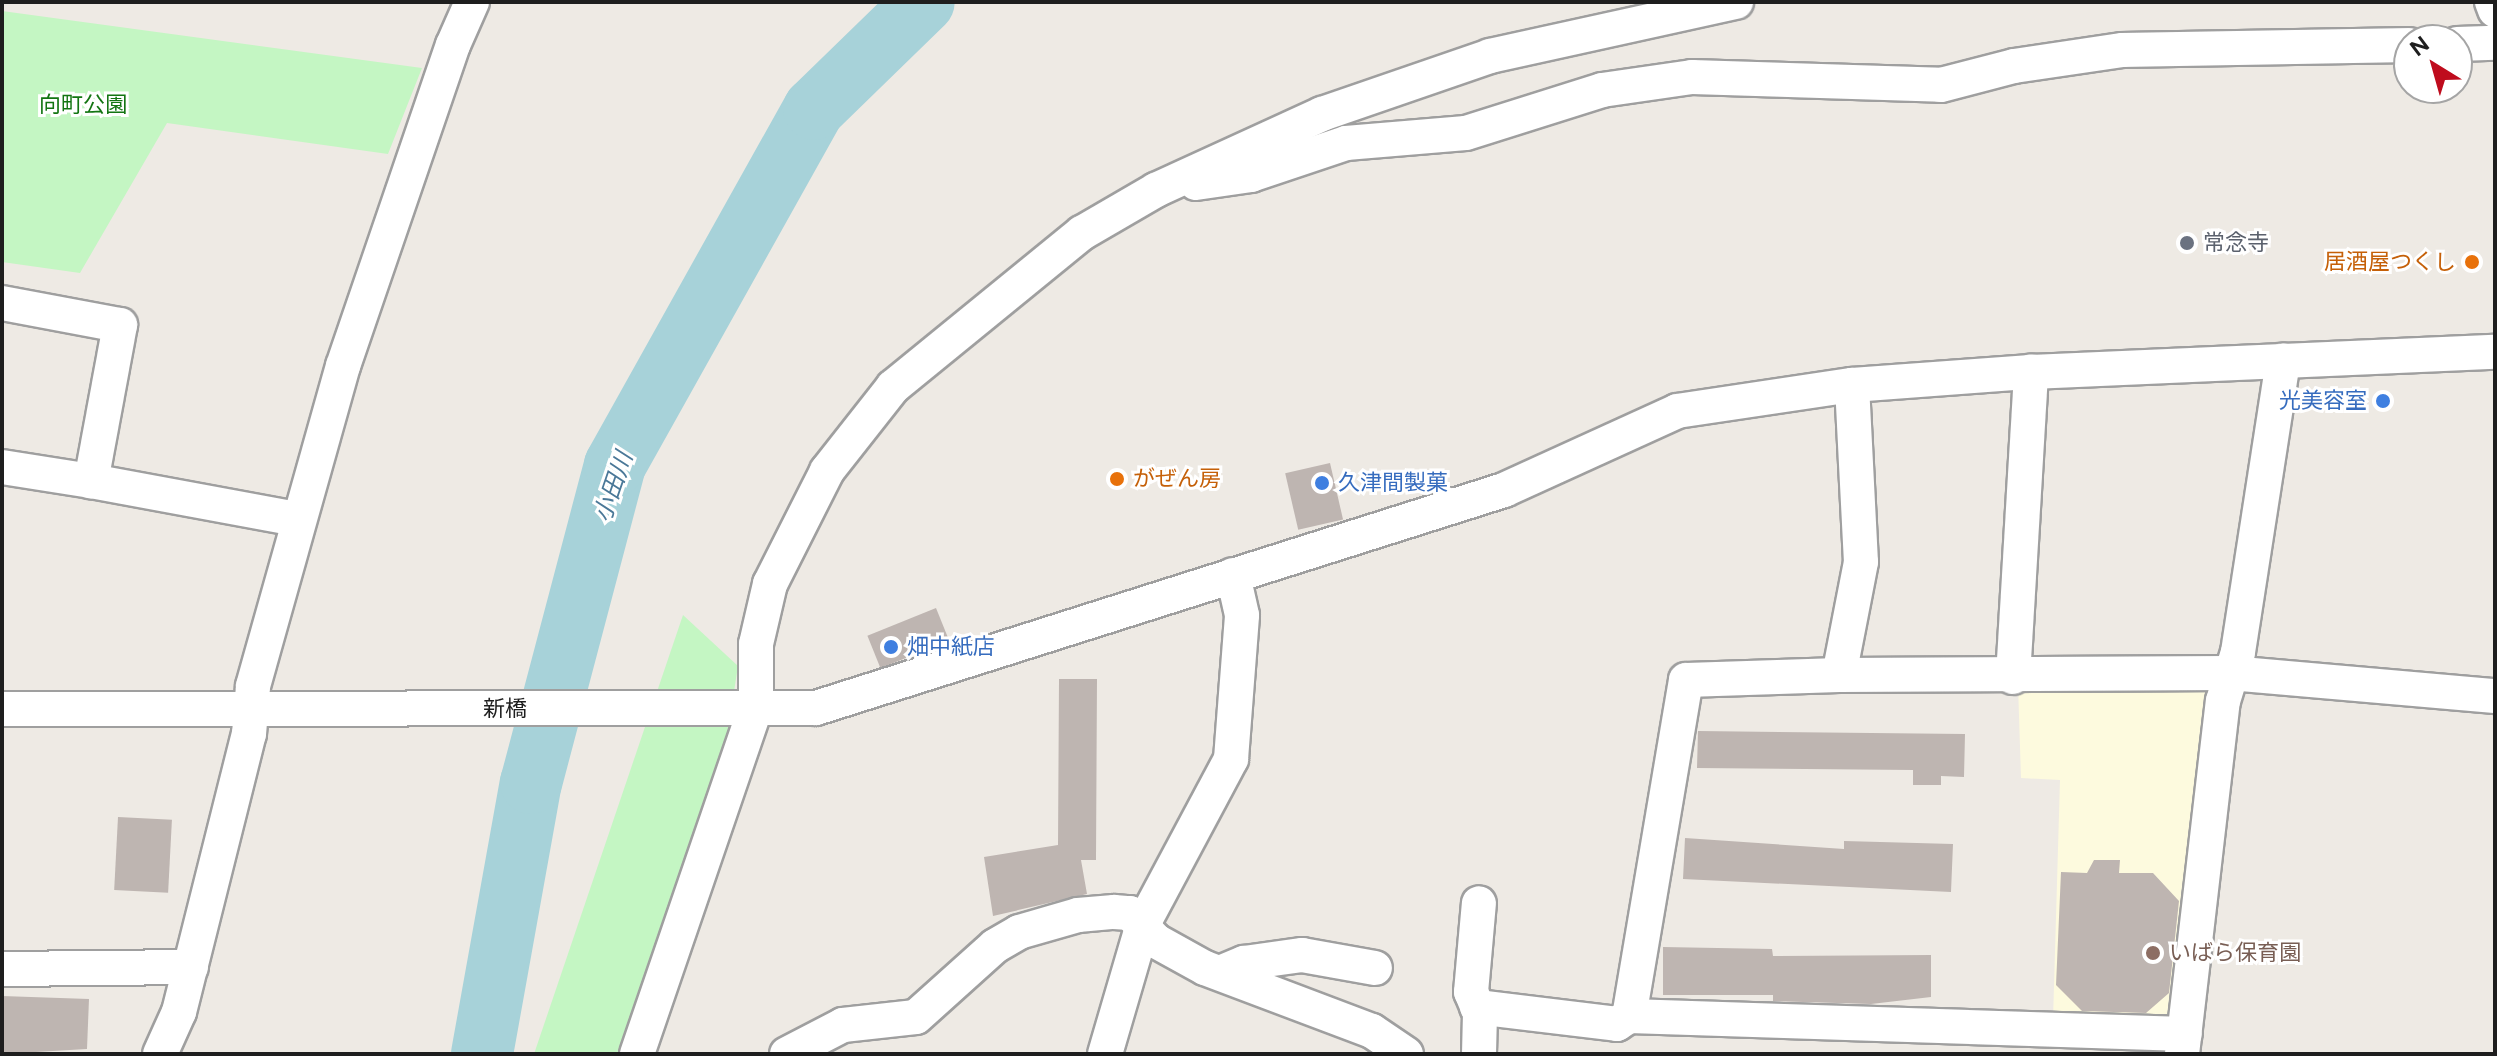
<!DOCTYPE html>
<html>
<head>
<meta charset="utf-8">
<style>
  body { margin:0 }
  #map { position:relative; width:2497px; height:1056px; overflow:hidden; background:#eeeae4; font-family:Figtree,"Noto Sans JP",sans-serif }
  div>[style] { position:absolute }
  .education>* { inset:0; background:#fdfade }
  .park>* { inset:0; background:#c4f6c3 }
  .river>* { height:62px; margin:-31px; padding:0 31px; transform-origin:31px; border-radius:31px; background:#a7d2d9 }
  .building>* { inset:0; background:#beb5b1; transform-origin:0 0 }
  .roads { filter:drop-shadow(2px 0 #9f9f9f) drop-shadow(-2px 0 #9f9f9f) drop-shadow(0 2px #9f9f9f) drop-shadow(0 -2px #9f9f9f) }
  .minor>* { height:34px; margin:-17px; padding:0 17px; transform-origin:17px; border-radius:17px; background:#fff }
  .dots>* { width:22px; height:22px; translate:-50% -50%; box-sizing:border-box; border:4px solid #fff; border-radius:50% }
  span { translate:-50% -50%; white-space:nowrap; text-align:center; line-height:1.15; -webkit-text-stroke:6px #fff; paint-order:stroke }
  .park-label { font-size:22px; color:#137512 }
  .worship-label { font-size:22px; color:#5b616d }
  .left { translate:0 -50%; text-align:left }
  .food-label { font-size:22px; color:#c56008 }
  .right { translate:-100% -50%; text-align:right }
  .shop-label { font-size:22px; color:#366cbe }
  .street-label { font-size:22px; color:#1e1e1e }
  .education-label { font-size:22px; color:#785e54 }
  .water-label { font-size:24px; color:#4a7898; font-style:italic }
  .frame { position:absolute; inset:0; border:4px solid #1e1e1e; pointer-events:none }
  .north { position:absolute; left:2393px; top:24px; width:80px; height:80px; box-sizing:border-box; background:#fff; border:2px solid #a5a5a5; border-radius:50%; rotate:323deg; font-size:22px; font-weight:700; line-height:32px; text-align:center; color:#1e1e1e }
  .north::after { content:''; display:block; margin:auto; width:28px; height:36px; background:#bf0c1d; clip-path:polygon(50% 0,100% 100%,50% 72%,0 100%) }
</style>
</head>
<body>
<div id="map">
  <div class="education">
    <i style="clip-path:polygon(2018px 685px,2203px 686px,2213px 700px,2174px 1025px,2053px 1020px,2060px 780px,2021px 778px)"></i>
  </div>
  <div class="park">
    <i style="clip-path:polygon(2px 11px,422px 68px,388px 154px,167px 123px,80px 273px,2px 262px)"></i>
    <i style="clip-path:polygon(683px 615px,738px 666px,727px 736px,624px 1054px,534px 1054px)"></i>
  </div>
  <div class="river">
    <i style="left:482px;top:1054px;width:275px;rotate:-79.8deg"></i>
    <i style="left:531px;top:783px;width:329px;rotate:-75.2deg"></i>
    <i style="left:615px;top:465px;width:408px;rotate:-60.8deg"></i>
    <i style="left:814px;top:109px;width:153px;rotate:-44.2deg"></i>
  </div>
  <div class="building">
    <i style="left:1330px;top:463px;width:58px;height:46px;rotate:77deg"></i>
    <i style="left:936px;top:608px;width:35px;height:74px;rotate:68deg"></i>
    <i style="clip-path:polygon(1059px 679px,1097px 679px,1096px 860px,1081px 860px,1087px 894px,993px 916px,984px 857px,1058px 845px)"></i>
    <i style="clip-path:polygon(1698px 731px,1965px 734px,1964px 777px,1941px 776px,1941px 785px,1913px 785px,1913px 770px,1697px 768px)"></i>
    <i style="left:118px;top:817px;width:54px;height:73px;rotate:3deg"></i>
    <i style="clip-path:polygon(1685px 838px,1844px 849px,1844px 841px,1953px 844px,1951px 892px,1683px 879px)"></i>
    <i style="clip-path:polygon(2094px 860px,2120px 860px,2119px 873px,2153px 873px,2179px 901px,2169px 993px,2146px 1013px,2082px 1011px,2056px 985px,2061px 872px,2087px 873px)"></i>
    <i style="clip-path:polygon(1663px 947px,1772px 949px,1773px 956px,1931px 955px,1931px 997px,1871px 1004px,1773px 1001px,1773px 995px,1663px 995px)"></i>
    <i style="clip-path:polygon(2px 996px,89px 999px,87px 1049px,2px 1054px)"></i>
  </div>
  <div class="roads">
    <div class="minor">
      <i style="left:2492px;top:2px;width:9px;rotate:69deg"></i>
      <i style="left:2457px;top:44px;width:38px;rotate:-2deg"></i>
      <i style="left:1196px;top:183px;width:56px;rotate:-8.3deg"></i>
      <i style="left:1251px;top:175px;width:100px;rotate:-18.6deg"></i>
      <i style="left:1346px;top:143px;width:120px;rotate:-4.8deg"></i>
      <i style="left:1466px;top:133px;width:143px;rotate:-17.5deg"></i>
      <i style="left:1602px;top:90px;width:91px;rotate:-8.2deg"></i>
      <i style="left:1692px;top:77px;width:249px;rotate:1.8deg"></i>
      <i style="left:1941px;top:85px;width:75px;rotate:-14.6deg"></i>
      <i style="left:2014px;top:66px;width:110px;rotate:-8.4deg"></i>
      <i style="left:2123px;top:50px;width:286px;rotate:-1deg"></i>
      <i style="left:2px;top:303px;width:120px;rotate:10.6deg"></i>
      <i style="left:120px;top:325px;width:159px;rotate:100.5deg"></i>
      <i style="left:91px;top:481px;width:209px;rotate:10.5deg"></i>
      <i style="left:1852px;top:385px;width:177px;rotate:87.1deg"></i>
      <i style="left:1861px;top:562px;width:115px;rotate:101deg"></i>
      <i style="left:1839px;top:675px;width:391px;rotate:-0.3deg"></i>
      <i style="left:2230px;top:673px;width:266px;rotate:5deg"></i>
      <i style="left:2px;top:467px;width:90px;rotate:8.9deg"></i>
      <i style="left:1839px;top:675px;width:153px;rotate:178.1deg"></i>
      <i style="left:1686px;top:680px;width:341px;rotate:99.6deg"></i>
      <i style="left:1629px;top:1016px;width:556px;rotate:1.85deg"></i>
      <i style="left:2013px;top:677px;width:306px;rotate:-86.6deg"></i>
      <i style="left:2px;top:709px;width:814px;rotate:-0.07deg"></i>
      <i style="left:816px;top:708px;width:722px;rotate:-17.58deg"></i>
      <i style="left:1504px;top:490px;width:190px;rotate:-24.5deg"></i>
      <i style="left:1677px;top:411px;width:177px;rotate:-8.5deg"></i>
      <i style="left:1852px;top:385px;width:179px;rotate:-4.2deg"></i>
      <i style="left:2031px;top:372px;width:464px;rotate:-2.5deg"></i>
      <i style="left:2px;top:969px;width:189px;rotate:-0.6deg"></i>
      <i style="left:1220px;top:973px;width:26px;rotate:-23deg"></i>
      <i style="left:1244px;top:963px;width:59px;rotate:-7.9deg"></i>
      <i style="left:1302px;top:955px;width:74px;rotate:10.1deg"></i>
      <i style="left:1477px;top:1007px;width:141px;rotate:6.9deg"></i>
      <i style="left:1617px;top:1024px;width:14px;rotate:-34deg"></i>
      <i style="left:160px;top:1054px;width:46px;rotate:-65.7deg"></i>
      <i style="left:179px;top:1012px;width:287px;rotate:-75.9deg"></i>
      <i style="left:249px;top:734px;width:48px;rotate:-85.2deg"></i>
      <i style="left:253px;top:686px;width:332px;rotate:-74.3deg"></i>
      <i style="left:343px;top:366px;width:339px;rotate:-71.1deg"></i>
      <i style="left:453px;top:45px;width:47px;rotate:-66.2deg"></i>
      <i style="left:637px;top:1054px;width:367px;rotate:-71.1deg"></i>
      <i style="left:756px;top:707px;width:63px;rotate:-90deg"></i>
      <i style="left:756px;top:644px;width:62px;rotate:-76.9deg"></i>
      <i style="left:770px;top:584px;width:127px;rotate:-63.2deg"></i>
      <i style="left:827px;top:471px;width:107px;rotate:-51.8deg"></i>
      <i style="left:893px;top:387px;width:244px;rotate:-39.2deg"></i>
      <i style="left:1082px;top:233px;width:86px;rotate:-30.2deg"></i>
      <i style="left:1156px;top:190px;width:183px;rotate:-24.6deg"></i>
      <i style="left:1322px;top:114px;width:178px;rotate:-19deg"></i>
      <i style="left:1490px;top:56px;width:252px;rotate:-12.4deg"></i>
      <i style="left:787px;top:1054px;width:63px;rotate:-27.4deg"></i>
      <i style="left:843px;top:1025px;width:73px;rotate:-6.3deg"></i>
      <i style="left:916px;top:1017px;width:106px;rotate:-41.9deg"></i>
      <i style="left:995px;top:946px;width:28px;rotate:-30deg"></i>
      <i style="left:1019px;top:932px;width:61px;rotate:-16.1deg"></i>
      <i style="left:1078px;top:915px;width:36px;rotate:-5deg"></i>
      <i style="left:1114px;top:912px;width:16px;rotate:4deg"></i>
      <i style="left:1130px;top:913px;width:38px;rotate:47deg"></i>
      <i style="left:1156px;top:941px;width:56px;rotate:28.9deg"></i>
      <i style="left:1205px;top:968px;width:178px;rotate:20.7deg"></i>
      <i style="left:1372px;top:1031px;width:41px;rotate:34.1deg"></i>
      <i style="left:1105px;top:1054px;width:135px;rotate:-73.7deg"></i>
      <i style="left:1143px;top:924px;width:187px;rotate:-61.9deg"></i>
      <i style="left:1231px;top:759px;width:144px;rotate:-85.6deg"></i>
      <i style="left:1242px;top:615px;width:41px;rotate:-102.7deg"></i>
      <i style="left:1479px;top:1054px;width:41px;rotate:-88.6deg"></i>
      <i style="left:1480px;top:1013px;width:23px;rotate:-113deg"></i>
      <i style="left:1471px;top:992px;width:89px;rotate:-84.9deg"></i>
      <i style="left:2182px;top:1054px;width:355px;rotate:-83.4deg"></i>
      <i style="left:2223px;top:701px;width:51px;rotate:-73deg"></i>
      <i style="left:2238px;top:652px;width:295px;rotate:-81.2deg"></i>
    </div>
  </div>
  <div class="dots">
    <i style="left:2187px;top:243px;background:#6b7280"></i>
    <i style="left:2472px;top:262px;background:#e8710a"></i>
    <i style="left:2383px;top:401px;background:#3f7fe0"></i>
    <i style="left:1117px;top:479px;background:#e8710a"></i>
    <i style="left:1322px;top:483px;background:#3f7fe0"></i>
    <i style="left:891px;top:647px;background:#3f7fe0"></i>
    <i style="left:2153px;top:953px;background:#8d6e63"></i>
  </div>
  <div class="park-label">
    <span style="left:83px;top:105px">向町公園</span>
  </div>
  <div class="worship-label">
    <span class="left" style="left:2203px;top:243px">常念寺</span>
  </div>
  <div class="food-label">
    <span class="right" style="left:2456px;top:262px">居酒屋つくし</span>
    <span class="left" style="left:1133px;top:479px">がぜん房</span>
  </div>
  <div class="shop-label">
    <span class="right" style="left:2367px;top:401px">光美容室</span>
    <span class="left" style="left:1338px;top:483px">久津間製菓</span>
    <span class="left" style="left:907px;top:647px">畑中紙店</span>
  </div>
  <div class="street-label">
    <span style="left:505px;top:709px">新橋</span>
  </div>
  <div class="education-label">
    <span class="left" style="left:2169px;top:953px">いばら保育園</span>
  </div>
  <div class="water-label">
    <span style="left:613px;top:487px;rotate:-71deg">小田川</span>
  </div>
  <div class="frame"></div>
  <div class="north">N</div>
</div>
</body>
</html>
